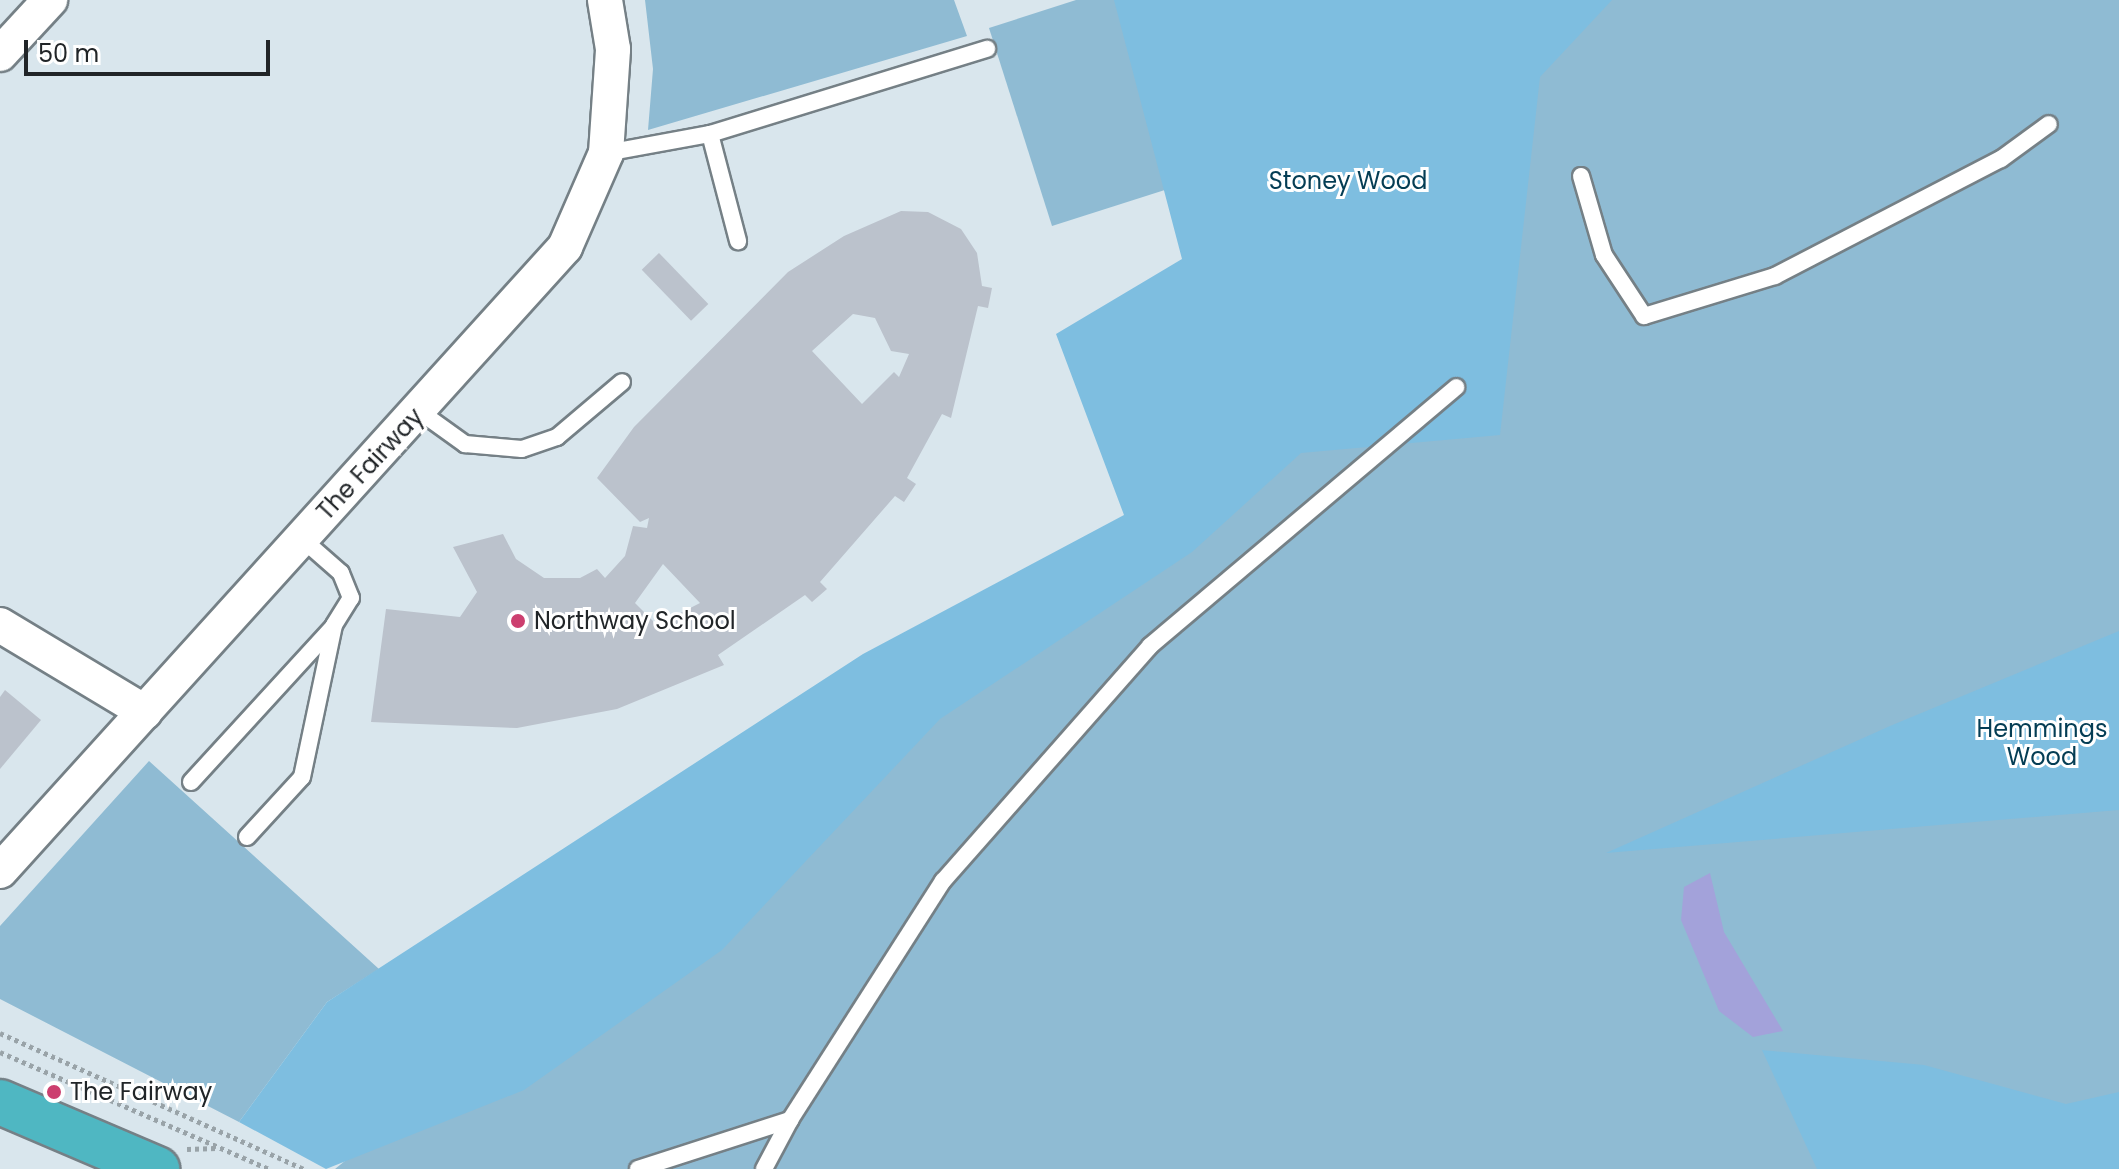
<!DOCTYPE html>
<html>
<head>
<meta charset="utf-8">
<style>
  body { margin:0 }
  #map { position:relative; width:2119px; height:1169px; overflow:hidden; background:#d9e6ed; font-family:Poppins,sans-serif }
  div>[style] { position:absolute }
  .green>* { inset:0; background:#8fbbd3 }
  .forest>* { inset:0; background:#7ebee0 }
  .water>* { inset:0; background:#a3a2da }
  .building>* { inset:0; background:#bbc2cc; transform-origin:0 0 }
  .path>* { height:5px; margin-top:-2.5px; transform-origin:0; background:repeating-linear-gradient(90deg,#99a3a8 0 4px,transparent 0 8px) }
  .roads { filter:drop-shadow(2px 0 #758086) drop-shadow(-2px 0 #758086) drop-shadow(0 2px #758086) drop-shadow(0 -2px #758086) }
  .service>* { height:16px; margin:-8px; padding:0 8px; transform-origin:8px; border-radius:8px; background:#fff }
  .minor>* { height:34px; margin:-17px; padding:0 17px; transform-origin:17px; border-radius:17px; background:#fff }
  .trunk>* { height:44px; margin:-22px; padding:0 22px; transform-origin:22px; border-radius:22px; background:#4fb7c2 }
  .dots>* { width:22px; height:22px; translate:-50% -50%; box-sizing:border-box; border:4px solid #fff; border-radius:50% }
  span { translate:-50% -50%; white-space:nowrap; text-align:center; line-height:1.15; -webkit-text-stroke:6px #fff; paint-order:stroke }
  .park-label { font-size:24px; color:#043d54 }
  .street-label { font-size:24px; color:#212528 }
  .poi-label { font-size:24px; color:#212528 }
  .left { translate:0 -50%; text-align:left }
  .scale { position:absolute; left:24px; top:40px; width:246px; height:36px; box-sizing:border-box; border:4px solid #212528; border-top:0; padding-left:10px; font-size:24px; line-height:28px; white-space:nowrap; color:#212528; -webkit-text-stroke:6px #fff; paint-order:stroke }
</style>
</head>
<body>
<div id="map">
  <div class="green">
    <i style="clip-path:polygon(645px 0,954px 0,967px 36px,648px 130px,653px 69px)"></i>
    <i style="clip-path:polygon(1076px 0,1135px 0,1193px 181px,1052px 226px,989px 28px)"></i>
    <i style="clip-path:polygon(1338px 0,2119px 0,2119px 1169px,335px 1169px,1155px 507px,1058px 338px,1230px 250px)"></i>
    <i style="clip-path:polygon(149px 761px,379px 969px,327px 1002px,239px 1122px,0 999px,0 926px)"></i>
  </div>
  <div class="forest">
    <i style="clip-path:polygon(1114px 0,1612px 0,1540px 77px,1500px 435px,1301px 453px,1192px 552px,940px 719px,722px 950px,524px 1090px,326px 1169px,239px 1122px,327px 1002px,863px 654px,1124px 515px,1056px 334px,1182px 259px)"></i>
    <i style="clip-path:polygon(2119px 631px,2119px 810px,1606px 853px,1890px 726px)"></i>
    <i style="clip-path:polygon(1762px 1050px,1924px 1065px,2066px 1104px,2119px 1092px,2119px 1169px,1817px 1169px)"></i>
  </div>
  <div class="water">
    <i style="clip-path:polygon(1710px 873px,1724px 932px,1783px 1031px,1753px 1037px,1719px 1011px,1681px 920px,1684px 887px)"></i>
  </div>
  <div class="building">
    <i style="clip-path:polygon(evenodd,901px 211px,928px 212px,961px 229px,977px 253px,982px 286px,992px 288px,988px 308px,978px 306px,951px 418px,942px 414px,907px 478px,916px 484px,904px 502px,895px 496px,820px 582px,827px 589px,812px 602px,805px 595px,718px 655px,724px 665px,617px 709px,517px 728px,371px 722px,386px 609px,460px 617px,477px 592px,453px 547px,503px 534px,516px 559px,544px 578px,580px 578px,597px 569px,605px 578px,625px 556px,633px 526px,647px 528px,649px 518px,640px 522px,597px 478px,634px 427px,788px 272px,844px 236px,901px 211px,853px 314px,875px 318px,891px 351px,909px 354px,899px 377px,894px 372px,862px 404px,812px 351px,853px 314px,901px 211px,663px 564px,700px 603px,657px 625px,635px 603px,663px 564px)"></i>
    <i style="left:659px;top:253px;width:71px;height:24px;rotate:46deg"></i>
    <i style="clip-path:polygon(5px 690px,41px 720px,0 769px,0 697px)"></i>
  </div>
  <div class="path">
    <i style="left:0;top:1033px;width:333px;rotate:24.1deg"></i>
    <i style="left:0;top:1052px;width:293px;rotate:23.5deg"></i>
    <i style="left:187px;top:1149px;width:30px;rotate:-2deg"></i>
  </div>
  <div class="roads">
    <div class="service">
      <i style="left:710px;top:134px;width:111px;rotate:75.3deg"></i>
      <i style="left:606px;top:153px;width:106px;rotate:-10.4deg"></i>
      <i style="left:710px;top:134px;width:290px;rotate:-17.1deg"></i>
      <i style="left:1581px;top:176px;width:82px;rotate:73.8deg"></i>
      <i style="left:1604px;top:255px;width:73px;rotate:56.7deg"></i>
      <i style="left:1644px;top:316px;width:137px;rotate:-17deg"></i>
      <i style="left:1775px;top:276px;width:254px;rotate:-27.4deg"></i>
      <i style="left:2001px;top:159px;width:59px;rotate:-36.1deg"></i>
      <i style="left:419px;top:411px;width:57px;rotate:35.7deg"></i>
      <i style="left:465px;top:444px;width:57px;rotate:5deg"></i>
      <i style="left:522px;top:449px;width:37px;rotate:-19deg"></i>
      <i style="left:557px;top:437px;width:85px;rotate:-40.2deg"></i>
      <i style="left:191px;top:782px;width:210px;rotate:-47.5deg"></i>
      <i style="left:247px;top:837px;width:81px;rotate:-47.5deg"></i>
      <i style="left:302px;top:777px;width:155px;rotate:-78.1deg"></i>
      <i style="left:334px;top:625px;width:32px;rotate:-58deg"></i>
      <i style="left:351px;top:598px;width:27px;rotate:-112deg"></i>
      <i style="left:341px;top:573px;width:53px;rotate:-138.8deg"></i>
      <i style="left:638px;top:1169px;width:160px;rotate:-17.9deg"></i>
      <i style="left:790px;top:1120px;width:284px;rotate:-57.4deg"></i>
      <i style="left:943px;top:881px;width:313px;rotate:-48.6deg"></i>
      <i style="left:1150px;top:646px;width:401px;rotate:-40.2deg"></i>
      <i style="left:764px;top:1169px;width:55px;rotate:-62deg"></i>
    </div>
    <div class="minor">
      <i style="left:0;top:54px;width:74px;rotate:-47.2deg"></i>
      <i style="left:0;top:625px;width:169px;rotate:31deg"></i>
      <i style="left:0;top:871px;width:842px;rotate:-47.84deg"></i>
      <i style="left:565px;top:247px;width:103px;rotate:-66.4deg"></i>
      <i style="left:606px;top:153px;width:104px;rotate:-86.1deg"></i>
      <i style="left:613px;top:49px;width:50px;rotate:-99.3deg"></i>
    </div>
    <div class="trunk">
      <i style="left:0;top:1102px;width:171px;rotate:23.1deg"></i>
    </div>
  </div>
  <div class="dots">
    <i style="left:518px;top:621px;background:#cc3f6f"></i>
    <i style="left:54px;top:1092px;background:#cc3f6f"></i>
  </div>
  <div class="park-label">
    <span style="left:1348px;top:181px">Stoney Wood</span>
    <span style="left:2042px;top:743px">Hemmings<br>Wood</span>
  </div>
  <div class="street-label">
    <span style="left:370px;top:464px;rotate:-47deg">The Fairway</span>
  </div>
  <div class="poi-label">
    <span class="left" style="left:534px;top:621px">Northway School</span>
    <span class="left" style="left:70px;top:1092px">The Fairway</span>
  </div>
  <div class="scale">50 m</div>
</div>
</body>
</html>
